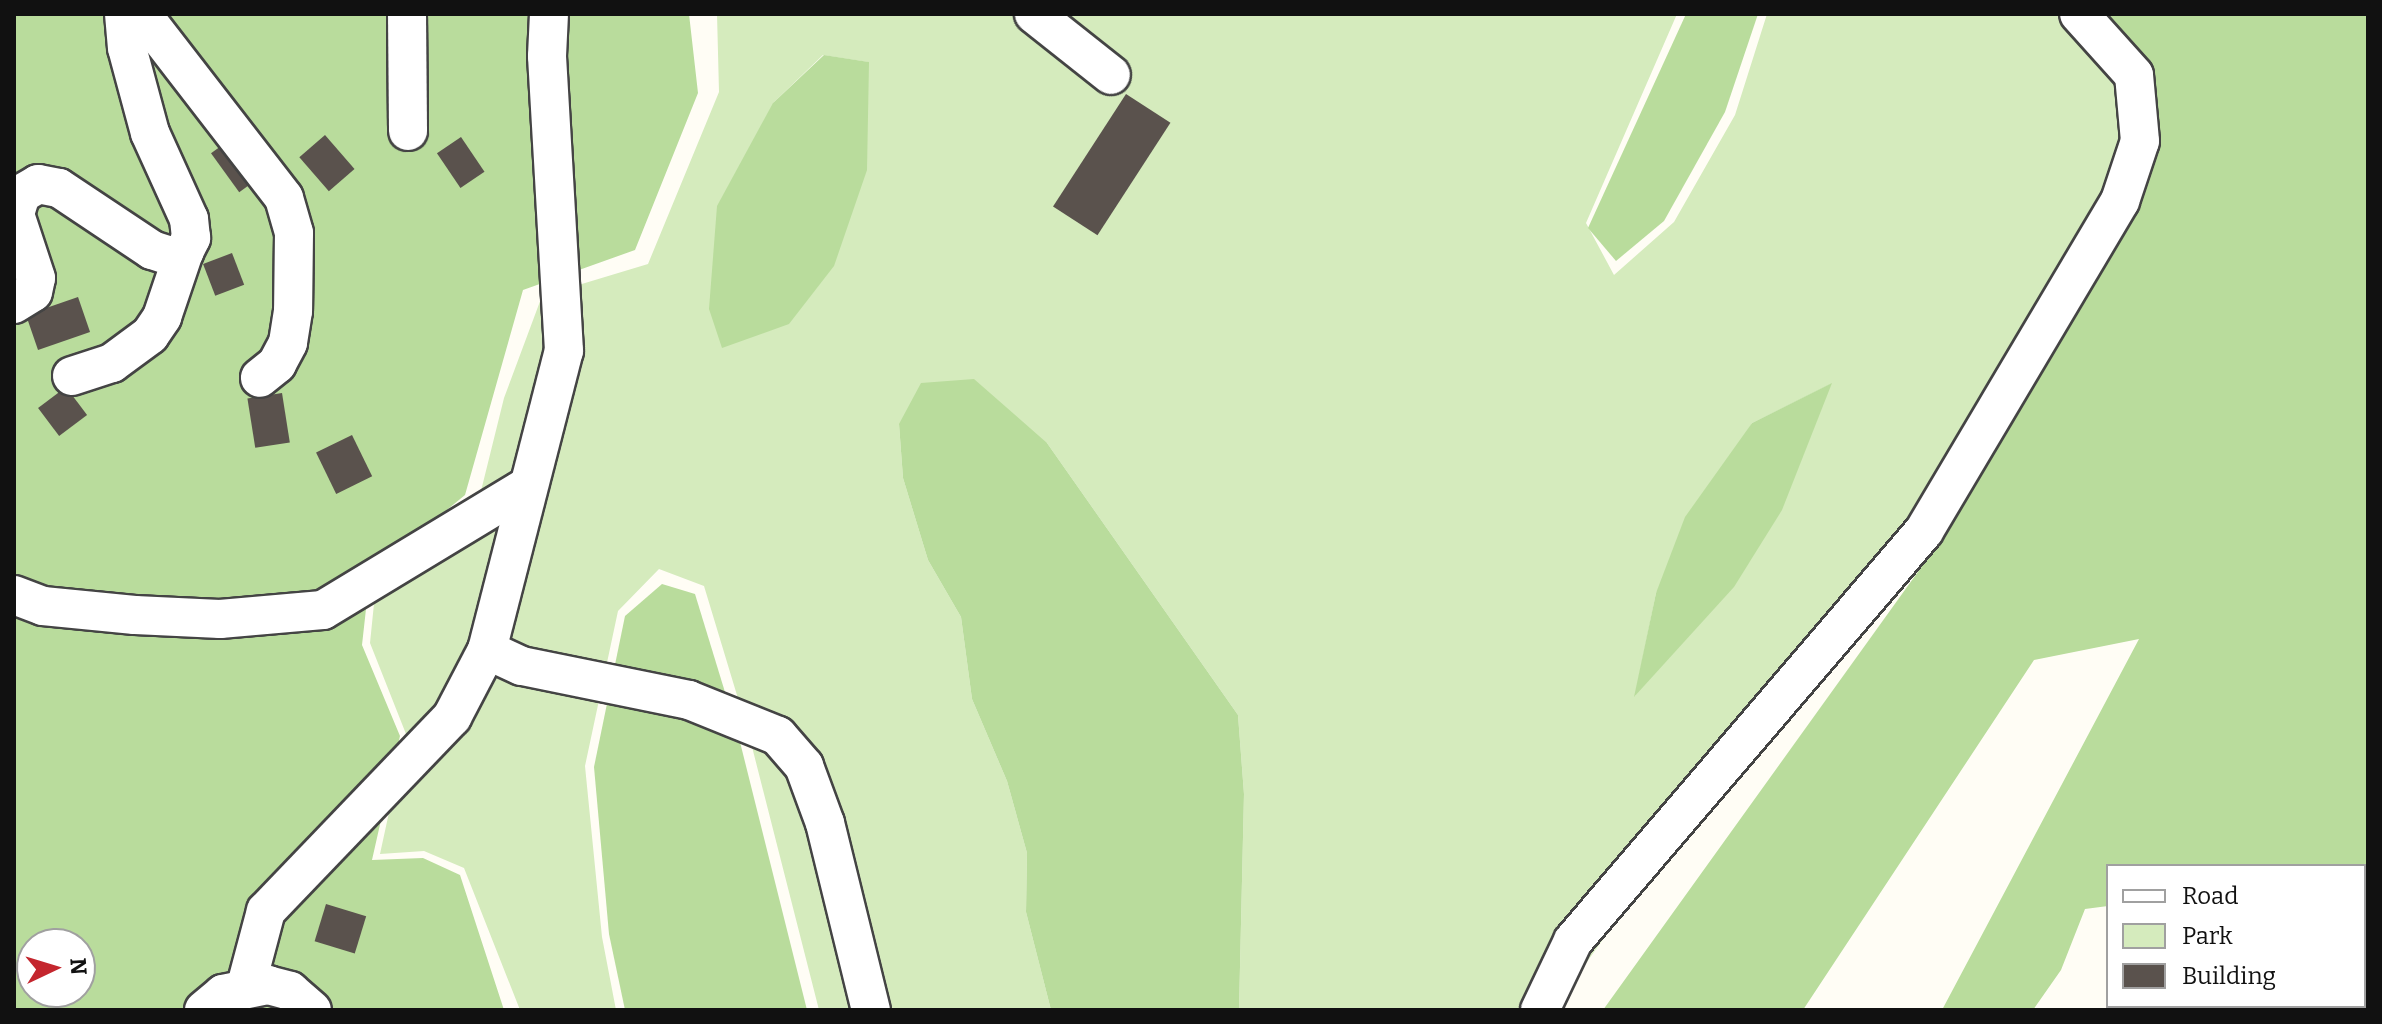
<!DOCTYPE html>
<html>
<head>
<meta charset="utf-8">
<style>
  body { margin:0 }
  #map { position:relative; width:2382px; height:1024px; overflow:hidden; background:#fffdf5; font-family:Bitter,serif }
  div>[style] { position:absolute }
  .green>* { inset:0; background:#d5ebbd }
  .forest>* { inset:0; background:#b9dc9c }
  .building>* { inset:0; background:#5a524d; transform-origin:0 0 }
  .roads { filter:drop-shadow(2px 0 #444) drop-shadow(-2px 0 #444) drop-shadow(0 2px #444) drop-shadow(0 -2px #444) }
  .minor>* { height:38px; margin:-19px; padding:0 19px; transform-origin:19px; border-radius:19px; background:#fff }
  span { translate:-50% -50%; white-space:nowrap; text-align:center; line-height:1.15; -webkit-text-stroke:8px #fff; paint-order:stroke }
  .frame { position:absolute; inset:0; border:16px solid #111; pointer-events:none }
  .legend { position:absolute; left:2106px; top:864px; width:260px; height:144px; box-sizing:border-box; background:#fff; border:2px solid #a0a0a0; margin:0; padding:10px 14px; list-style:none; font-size:24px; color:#111 }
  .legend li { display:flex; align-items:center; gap:16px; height:40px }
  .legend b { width:40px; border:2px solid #a0a0a0 }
  .north { position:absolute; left:16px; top:928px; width:80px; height:80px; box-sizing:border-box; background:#fff; border:2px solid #a0a0a0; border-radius:50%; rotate:86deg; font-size:22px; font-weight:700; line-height:32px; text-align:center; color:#111 }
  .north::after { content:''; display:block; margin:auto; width:28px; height:36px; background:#c4262e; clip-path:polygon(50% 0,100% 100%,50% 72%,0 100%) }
</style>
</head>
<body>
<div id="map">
  <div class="green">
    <i style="clip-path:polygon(evenodd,717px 14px,1677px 14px,1586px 223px,1614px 275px,1674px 222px,1735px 115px,1767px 14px,2070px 14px,2124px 77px,2129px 151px,1916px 530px,1646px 879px,1584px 966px,1562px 1010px,1239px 1010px,1244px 794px,1238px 715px,1047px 443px,899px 424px,903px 478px,928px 560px,961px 617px,972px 699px,1007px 781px,1027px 853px,1026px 912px,1051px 1010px,819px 1010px,749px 735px,704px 586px,659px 569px,618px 611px,585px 766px,602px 937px,616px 1010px,520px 1010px,464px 868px,424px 851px,380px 854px,406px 734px,370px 643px,376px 584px,478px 503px,504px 398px,542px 296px,648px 264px,719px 92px,717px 14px,823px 55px,868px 62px,773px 103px,823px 55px,717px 14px,1831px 384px,1635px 696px,1656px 593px,1752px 423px,1831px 384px)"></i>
  </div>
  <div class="forest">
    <i style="clip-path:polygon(evenodd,14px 14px,689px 14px,698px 93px,635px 250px,523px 290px,465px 495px,370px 573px,362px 645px,400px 736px,372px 860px,423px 858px,460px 875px,504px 1010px,14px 1010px,14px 14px,32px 944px,80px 944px,80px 992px,32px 992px,32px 944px)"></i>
    <i style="clip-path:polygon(1686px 14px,1758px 14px,1725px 112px,1664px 221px,1616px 261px,1588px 228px)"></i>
    <i style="clip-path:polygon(2088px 14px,2368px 14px,2368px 1010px,2147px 1006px,2364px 1006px,2364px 866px,2108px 866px,2108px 906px,2085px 909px,2061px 970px,2033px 1010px,1942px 1010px,2139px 639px,2034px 660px,1803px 1010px,1603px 1010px,1925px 562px,2150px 162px)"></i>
    <i style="clip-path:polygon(824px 55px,869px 62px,867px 170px,834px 266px,789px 324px,722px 348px,709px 309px,717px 206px,773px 103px)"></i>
    <i style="clip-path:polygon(974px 379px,1047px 443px,1238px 715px,1244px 794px,1239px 1010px,1051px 1010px,1026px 912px,1027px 853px,1007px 781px,972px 699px,961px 617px,928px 560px,903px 478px,899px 424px,921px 383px)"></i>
    <i style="clip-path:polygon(1832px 383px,1782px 510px,1734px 587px,1634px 697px,1656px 593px,1685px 517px,1752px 423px)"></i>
    <i style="clip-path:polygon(662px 584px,695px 594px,739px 738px,807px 1010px,625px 1010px,609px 934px,594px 767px,625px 616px)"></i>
  </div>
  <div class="building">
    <i style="left:1126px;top:94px;width:53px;height:134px;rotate:33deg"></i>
    <i style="left:325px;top:135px;width:45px;height:34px;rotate:49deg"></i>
    <i style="left:461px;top:137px;width:42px;height:29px;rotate:56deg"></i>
    <i style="left:228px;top:141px;width:48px;height:21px;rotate:54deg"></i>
    <i style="left:232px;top:253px;width:34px;height:31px;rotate:69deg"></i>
    <i style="left:78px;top:297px;width:37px;height:55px;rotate:71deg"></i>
    <i style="left:66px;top:387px;width:35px;height:35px;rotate:53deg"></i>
    <i style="left:282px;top:393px;width:50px;height:35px;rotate:81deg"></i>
    <i style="left:352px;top:435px;width:46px;height:40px;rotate:64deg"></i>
    <i style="left:326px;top:904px;width:42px;height:39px;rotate:17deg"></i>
  </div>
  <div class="roads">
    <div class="minor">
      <i style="left:142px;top:14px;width:232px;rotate:52.3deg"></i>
      <i style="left:284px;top:198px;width:36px;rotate:74deg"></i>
      <i style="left:294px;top:233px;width:78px;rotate:90.7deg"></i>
      <i style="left:293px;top:311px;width:32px;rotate:99deg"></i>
      <i style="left:288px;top:343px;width:24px;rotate:118deg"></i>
      <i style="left:277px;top:364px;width:22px;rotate:141deg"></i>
      <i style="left:407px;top:14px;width:117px;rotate:89.5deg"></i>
      <i style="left:1034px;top:14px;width:98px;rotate:38.4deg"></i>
      <i style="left:14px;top:304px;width:22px;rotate:-32deg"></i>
      <i style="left:33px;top:292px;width:14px;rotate:-78deg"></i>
      <i style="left:36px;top:278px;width:67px;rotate:-108.2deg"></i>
      <i style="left:15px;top:214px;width:21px;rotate:-73deg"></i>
      <i style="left:21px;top:194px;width:20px;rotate:-30deg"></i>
      <i style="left:38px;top:184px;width:21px;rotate:11deg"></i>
      <i style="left:59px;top:188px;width:112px;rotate:33.7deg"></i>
      <i style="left:152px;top:250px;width:19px;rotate:18deg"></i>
      <i style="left:170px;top:256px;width:15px;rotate:-16deg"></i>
      <i style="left:184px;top:252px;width:16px;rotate:-63deg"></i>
      <i style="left:191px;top:238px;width:19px;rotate:-96deg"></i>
      <i style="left:189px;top:219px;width:94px;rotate:-114.4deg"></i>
      <i style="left:150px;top:133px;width:88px;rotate:-105.1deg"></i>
      <i style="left:127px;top:48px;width:34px;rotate:-95deg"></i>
      <i style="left:72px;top:376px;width:42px;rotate:-18deg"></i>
      <i style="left:112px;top:363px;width:47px;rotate:-36.4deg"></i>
      <i style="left:150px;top:335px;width:22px;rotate:-56deg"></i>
      <i style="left:162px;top:317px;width:69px;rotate:-71.3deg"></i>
      <i style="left:14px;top:595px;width:31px;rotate:21deg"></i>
      <i style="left:43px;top:606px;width:92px;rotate:5.6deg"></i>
      <i style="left:135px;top:615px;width:85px;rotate:2.7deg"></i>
      <i style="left:220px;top:619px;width:103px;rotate:-5deg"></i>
      <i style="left:323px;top:610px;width:240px;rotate:-31.2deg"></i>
      <i style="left:487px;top:650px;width:38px;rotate:25deg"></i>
      <i style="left:522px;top:666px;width:170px;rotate:11.5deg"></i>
      <i style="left:689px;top:700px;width:96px;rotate:22deg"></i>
      <i style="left:778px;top:736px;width:40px;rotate:49deg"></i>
      <i style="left:804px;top:766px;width:61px;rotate:69.8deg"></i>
      <i style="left:825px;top:823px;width:193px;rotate:76.2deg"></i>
      <i style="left:246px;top:986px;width:78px;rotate:-75.1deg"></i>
      <i style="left:266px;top:911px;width:269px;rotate:-46.2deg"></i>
      <i style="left:452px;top:717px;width:76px;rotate:-62.4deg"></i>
      <i style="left:487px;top:650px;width:309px;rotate:-75.6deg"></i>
      <i style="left:564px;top:351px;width:295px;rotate:-93.3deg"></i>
      <i style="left:547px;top:56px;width:42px;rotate:-87.3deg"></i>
      <i style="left:204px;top:1010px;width:25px;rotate:-40deg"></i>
      <i style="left:223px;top:994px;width:46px;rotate:-11.3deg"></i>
      <i style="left:268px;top:985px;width:23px;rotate:15deg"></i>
      <i style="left:290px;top:991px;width:29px;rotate:41deg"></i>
      <i style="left:1540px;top:1010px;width:76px;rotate:-64.4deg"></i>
      <i style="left:1573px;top:941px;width:540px;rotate:-49.43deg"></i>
      <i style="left:1924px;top:531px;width:384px;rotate:-59.3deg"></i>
      <i style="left:2120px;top:201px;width:63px;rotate:-71.6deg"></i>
      <i style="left:2140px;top:141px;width:66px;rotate:-95.2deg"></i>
      <i style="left:2134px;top:75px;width:82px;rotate:-132deg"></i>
    </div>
  </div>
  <div class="frame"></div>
  <ul class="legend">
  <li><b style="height:10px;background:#fff"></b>Road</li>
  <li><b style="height:22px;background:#d5ebbd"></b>Park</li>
  <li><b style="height:22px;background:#5a524d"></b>Building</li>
  </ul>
  <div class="north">N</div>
</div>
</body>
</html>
